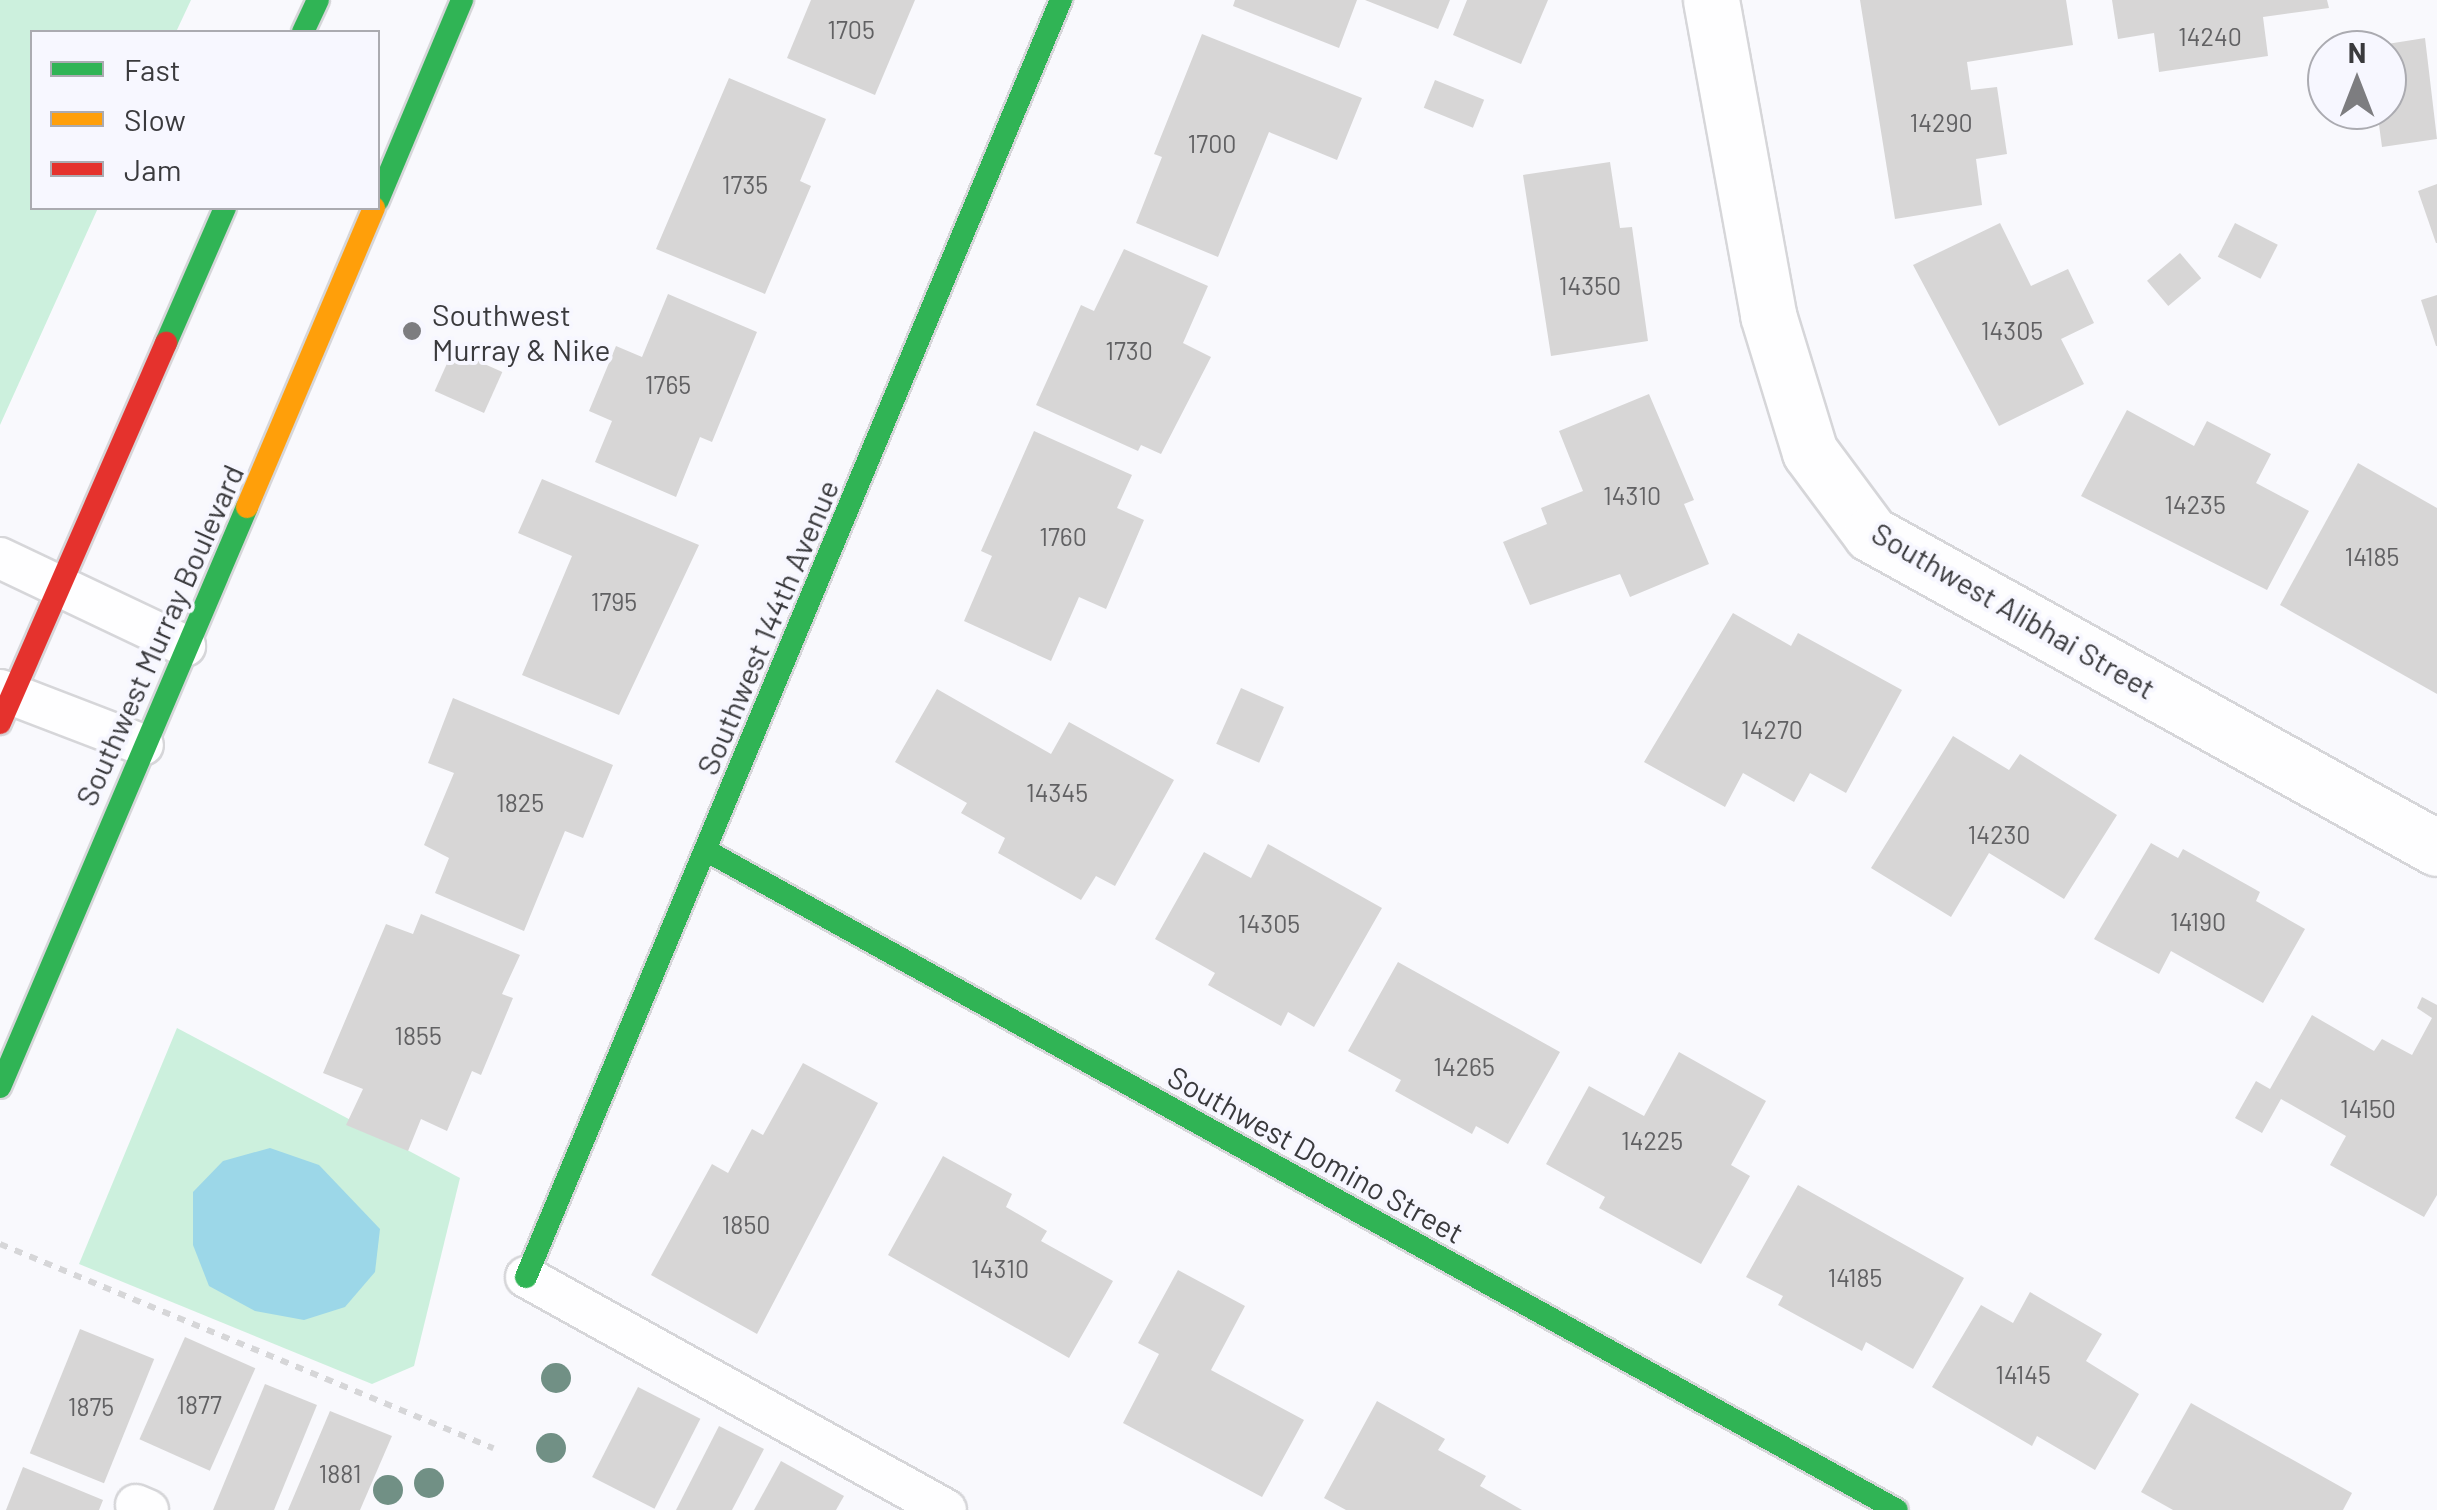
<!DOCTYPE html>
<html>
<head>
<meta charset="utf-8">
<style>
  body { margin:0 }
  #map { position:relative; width:2437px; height:1510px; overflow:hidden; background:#f9f9fd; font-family:Barlow,sans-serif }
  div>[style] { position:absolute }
  .green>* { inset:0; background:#ccf0dd }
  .water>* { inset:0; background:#9cd7e8 }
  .building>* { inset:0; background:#d7d6d6; transform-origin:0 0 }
  .path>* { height:6px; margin-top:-3px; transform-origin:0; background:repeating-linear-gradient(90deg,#d6d6d8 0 8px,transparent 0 16px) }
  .roads { filter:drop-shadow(2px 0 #d6d6d9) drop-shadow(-2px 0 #d6d6d9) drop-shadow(0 2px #d6d6d9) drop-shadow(0 -2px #d6d6d9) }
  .lane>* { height:40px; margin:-20px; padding:0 20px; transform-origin:20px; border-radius:20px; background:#fefeff }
  .street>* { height:55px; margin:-27.5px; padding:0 27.5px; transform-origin:27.5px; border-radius:27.5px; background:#fefeff }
  .fast>* { height:22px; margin:-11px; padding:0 11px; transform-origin:11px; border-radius:11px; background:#30b455 }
  .slow>* { height:22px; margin:-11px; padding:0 11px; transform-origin:11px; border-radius:11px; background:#ff9f0a }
  .jam>* { height:22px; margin:-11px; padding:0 11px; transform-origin:11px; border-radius:11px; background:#e5322d }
  .trees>* { width:30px; height:30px; margin:-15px; border-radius:50%; background:#719085 }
  .dots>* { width:28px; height:28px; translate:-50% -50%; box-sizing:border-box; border:5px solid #f7f7ff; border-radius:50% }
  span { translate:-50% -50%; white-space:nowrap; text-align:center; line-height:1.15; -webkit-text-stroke:8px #f7f7ff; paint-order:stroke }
  .number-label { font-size:25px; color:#616163 }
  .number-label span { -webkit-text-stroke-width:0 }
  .poi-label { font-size:30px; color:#3a3a3d }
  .left { translate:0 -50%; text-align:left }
  .street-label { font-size:30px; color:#3a3a3d }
  .legend { position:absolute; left:30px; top:30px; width:350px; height:180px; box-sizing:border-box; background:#f7f7ff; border:2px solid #ababb1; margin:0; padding:12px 18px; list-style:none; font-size:30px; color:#3a3a3d }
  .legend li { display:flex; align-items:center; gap:20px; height:50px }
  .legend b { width:50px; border:2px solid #ababb1 }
  .north { position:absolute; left:2307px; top:30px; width:100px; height:100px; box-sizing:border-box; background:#f7f7ff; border:2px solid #ababb1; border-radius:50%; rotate:0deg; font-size:28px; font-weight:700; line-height:40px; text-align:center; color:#3a3a3d }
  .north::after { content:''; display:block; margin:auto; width:35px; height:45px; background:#7d7d80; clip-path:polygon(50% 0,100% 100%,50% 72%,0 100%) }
</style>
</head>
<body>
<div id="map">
  <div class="green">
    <i style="clip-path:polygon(0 0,191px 0,176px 32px,32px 32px,32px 208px,98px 208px,0 425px)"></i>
    <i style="clip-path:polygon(177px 1028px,460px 1178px,414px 1366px,372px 1384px,79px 1264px)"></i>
  </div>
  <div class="water">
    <i style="clip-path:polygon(270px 1148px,319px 1165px,380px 1229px,375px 1272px,345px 1307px,304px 1320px,255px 1311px,209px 1286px,193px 1245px,193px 1192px,223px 1161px)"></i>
  </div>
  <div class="building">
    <i style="clip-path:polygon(811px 0,915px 0,875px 95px,787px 58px)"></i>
    <i style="clip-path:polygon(1235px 0,1357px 0,1339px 48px,1233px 6px)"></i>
    <i style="clip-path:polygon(1365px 0,1450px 0,1438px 29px)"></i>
    <i style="clip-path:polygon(1467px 0,1548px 0,1521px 64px,1453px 35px)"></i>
    <i style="clip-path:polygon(1860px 0,2066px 0,2073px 45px,1967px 62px,1971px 90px,1997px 87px,2007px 154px,1976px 159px,1982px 205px,1895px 219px)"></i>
    <i style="clip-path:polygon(2112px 0,2327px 0,2329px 8px,2263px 17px,2268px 56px,2159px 72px,2154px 33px,2118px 39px)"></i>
    <i style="clip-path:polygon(1202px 34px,1362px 98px,1337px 160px,1269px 132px,1218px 257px,1136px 223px,1162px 157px,1154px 154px)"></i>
    <i style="clip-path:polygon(2425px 38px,2437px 139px,2382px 147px,2377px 110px,2387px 110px,2387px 50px,2362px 48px)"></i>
    <i style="clip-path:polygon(729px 78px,826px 119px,800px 181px,811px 186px,765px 294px,656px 249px)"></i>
    <i style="left:1435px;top:80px;width:53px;height:30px;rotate:22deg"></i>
    <i style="clip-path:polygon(1610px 162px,1620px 228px,1632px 227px,1648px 341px,1551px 356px,1523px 175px)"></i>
    <i style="clip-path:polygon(2437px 184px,2437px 243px,2436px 243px,2418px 191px)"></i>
    <i style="clip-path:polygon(2000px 223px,2031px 286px,2068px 269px,2094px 323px,2061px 339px,2084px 384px,1999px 426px,1913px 265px)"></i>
    <i style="left:2235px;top:223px;width:48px;height:38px;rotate:27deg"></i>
    <i style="clip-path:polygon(1124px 249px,1208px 286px,1183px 343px,1211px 357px,1161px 454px,1141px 445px,1138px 451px,1036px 405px,1081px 305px,1094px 311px)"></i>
    <i style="left:2180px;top:253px;width:33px;height:43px;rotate:50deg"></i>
    <i style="clip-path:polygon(668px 294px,757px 332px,712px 442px,700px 437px,676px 497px,595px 462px,612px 421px,589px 411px,616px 346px,642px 357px)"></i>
    <i style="clip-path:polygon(2437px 295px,2437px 346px,2436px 346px,2421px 300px)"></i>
    <i style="left:453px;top:350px;width:54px;height:45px;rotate:24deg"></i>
    <i style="clip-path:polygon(1649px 394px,1694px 500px,1684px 504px,1709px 564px,1630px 597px,1620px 574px,1530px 605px,1503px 542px,1547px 524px,1541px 508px,1583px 491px,1559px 431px)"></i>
    <i style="clip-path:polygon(2127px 410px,2194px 446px,2207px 421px,2271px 454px,2256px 483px,2309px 511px,2267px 590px,2081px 496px)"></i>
    <i style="clip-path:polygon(1034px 431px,1132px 475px,1117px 508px,1144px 520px,1106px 609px,1079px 597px,1051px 661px,964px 621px,992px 556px,981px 551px)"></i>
    <i style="clip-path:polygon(2358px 463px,2437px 508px,2437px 694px,2280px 605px)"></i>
    <i style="clip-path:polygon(542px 479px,699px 545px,619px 715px,522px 675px,572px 556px,518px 533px)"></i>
    <i style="clip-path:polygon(1733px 613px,1791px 646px,1798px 633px,1902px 690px,1846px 793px,1810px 773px,1794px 802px,1743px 773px,1725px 807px,1644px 762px)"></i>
    <i style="left:1241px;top:688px;width:47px;height:61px;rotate:24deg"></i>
    <i style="clip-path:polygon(937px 689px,1051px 754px,1069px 722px,1174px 780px,1115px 886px,1096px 876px,1081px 900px,998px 853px,1005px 838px,961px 813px,967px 803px,895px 762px)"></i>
    <i style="clip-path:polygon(453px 698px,613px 765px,583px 838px,565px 831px,524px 931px,435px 893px,449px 858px,424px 845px,454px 773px,428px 763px)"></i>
    <i style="clip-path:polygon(1953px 736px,2009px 770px,2020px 754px,2117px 815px,2064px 899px,1989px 853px,1951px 917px,1871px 868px)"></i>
    <i style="clip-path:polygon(2151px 843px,2178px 858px,2183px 849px,2260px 892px,2256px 901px,2305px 929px,2263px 1003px,2171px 951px,2159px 974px,2094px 939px)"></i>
    <i style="clip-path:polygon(1268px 844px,1382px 908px,1314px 1027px,1288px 1012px,1281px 1026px,1208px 985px,1215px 973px,1155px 939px,1204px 852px,1251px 878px)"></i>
    <i style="clip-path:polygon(421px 914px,520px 955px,502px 994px,513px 998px,481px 1075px,472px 1071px,447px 1131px,421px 1119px,408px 1151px,346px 1125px,363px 1089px,323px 1073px,386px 924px,413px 934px)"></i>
    <i style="clip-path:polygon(1398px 962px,1560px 1052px,1508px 1144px,1476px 1126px,1472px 1134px,1395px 1091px,1401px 1080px,1348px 1051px)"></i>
    <i style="clip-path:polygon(2422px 997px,2437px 1005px,2437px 1195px,2424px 1217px,2330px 1165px,2346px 1136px,2281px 1099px,2262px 1133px,2235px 1118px,2256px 1081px,2270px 1089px,2312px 1015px,2374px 1051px,2382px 1039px,2412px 1055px,2432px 1018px,2417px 1008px)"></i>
    <i style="clip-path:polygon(1679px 1052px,1766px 1101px,1731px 1165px,1750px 1176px,1701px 1264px,1599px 1208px,1605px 1197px,1546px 1164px,1589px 1086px,1644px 1116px)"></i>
    <i style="clip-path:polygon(803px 1063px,878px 1103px,757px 1334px,651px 1275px,712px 1164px,728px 1173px,752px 1129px,763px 1135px)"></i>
    <i style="clip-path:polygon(943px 1156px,1012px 1194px,1006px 1207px,1047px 1231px,1041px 1241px,1113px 1281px,1069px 1358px,888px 1255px)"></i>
    <i style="clip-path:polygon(1798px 1185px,1964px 1278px,1913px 1369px,1866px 1342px,1862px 1351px,1778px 1305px,1783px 1296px,1746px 1277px)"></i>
    <i style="clip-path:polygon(1178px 1270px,1245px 1306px,1211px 1370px,1304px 1420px,1262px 1497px,1123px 1423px,1159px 1354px,1138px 1343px)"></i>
    <i style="clip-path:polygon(2030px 1292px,2102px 1334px,2086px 1361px,2139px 1394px,2095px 1470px,2037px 1436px,2032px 1446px,1932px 1387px,1981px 1305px,2013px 1323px)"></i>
    <i style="left:80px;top:1329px;width:80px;height:134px;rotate:22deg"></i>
    <i style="left:185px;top:1337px;width:77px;height:112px;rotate:24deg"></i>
    <i style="clip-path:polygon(265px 1384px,317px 1405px,274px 1510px,213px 1510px)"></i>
    <i style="left:638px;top:1387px;width:70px;height:101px;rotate:27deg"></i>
    <i style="clip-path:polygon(1377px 1401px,1445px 1439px,1438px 1450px,1486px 1476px,1480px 1486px,1522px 1510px,1346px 1510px,1324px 1498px)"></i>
    <i style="clip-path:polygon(2191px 1403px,2352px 1493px,2343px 1510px,2173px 1510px,2141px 1492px)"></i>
    <i style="clip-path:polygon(330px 1411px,392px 1436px,360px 1510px,288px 1510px)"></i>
    <i style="clip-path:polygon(719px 1426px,764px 1449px,732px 1510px,676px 1510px)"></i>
    <i style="clip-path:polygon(781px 1461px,844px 1496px,836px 1510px,754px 1510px)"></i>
    <i style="clip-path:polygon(23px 1467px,103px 1500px,99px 1510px,6px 1510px)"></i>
  </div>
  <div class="path">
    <i style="left:0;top:1244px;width:534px;rotate:22.48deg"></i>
  </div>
  <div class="roads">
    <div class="lane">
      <i style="left:0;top:558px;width:205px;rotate:25.4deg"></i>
      <i style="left:0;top:690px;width:153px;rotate:21deg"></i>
      <i style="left:526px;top:1277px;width:480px;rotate:29deg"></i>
      <i style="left:136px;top:1505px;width:13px;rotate:23deg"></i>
    </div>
    <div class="street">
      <i style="left:1711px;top:0;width:320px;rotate:79.7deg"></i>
      <i style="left:1768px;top:315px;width:143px;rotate:73deg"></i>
      <i style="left:1810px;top:452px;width:102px;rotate:53.4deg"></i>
      <i style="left:1871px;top:534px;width:647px;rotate:29.02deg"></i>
    </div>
    <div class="fast">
      <i style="left:303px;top:32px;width:35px;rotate:-65deg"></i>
      <i style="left:378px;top:200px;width:217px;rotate:-67.2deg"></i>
      <i style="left:166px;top:343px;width:147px;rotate:-66.4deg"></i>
      <i style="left:707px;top:851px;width:1360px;rotate:28.98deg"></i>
      <i style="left:0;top:1087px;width:630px;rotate:-66.93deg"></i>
      <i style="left:526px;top:1277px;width:1385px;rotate:-67.27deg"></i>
    </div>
    <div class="slow">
      <i style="left:247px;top:507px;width:325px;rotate:-67deg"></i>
    </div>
    <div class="jam">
      <i style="left:0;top:723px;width:415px;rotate:-66.4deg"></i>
    </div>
  </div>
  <div class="trees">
    <i style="left:556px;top:1378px"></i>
    <i style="left:551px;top:1448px"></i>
    <i style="left:429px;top:1483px"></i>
    <i style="left:388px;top:1490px"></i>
  </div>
  <div class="dots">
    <i style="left:412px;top:331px;background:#7d7d80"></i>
  </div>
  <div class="number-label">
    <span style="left:851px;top:29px">1705</span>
    <span style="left:2210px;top:36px">14240</span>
    <span style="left:1941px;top:122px">14290</span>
    <span style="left:1212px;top:143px">1700</span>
    <span style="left:745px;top:184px">1735</span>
    <span style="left:1590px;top:285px">14350</span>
    <span style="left:2012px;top:330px">14305</span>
    <span style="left:1129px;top:350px">1730</span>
    <span style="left:668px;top:384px">1765</span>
    <span style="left:1632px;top:495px">14310</span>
    <span style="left:2195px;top:504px">14235</span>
    <span style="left:1063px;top:536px">1760</span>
    <span style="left:2372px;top:556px">14185</span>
    <span style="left:614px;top:601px">1795</span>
    <span style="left:1772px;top:729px">14270</span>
    <span style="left:1057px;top:792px">14345</span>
    <span style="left:520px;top:802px">1825</span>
    <span style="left:1999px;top:834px">14230</span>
    <span style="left:2198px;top:921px">14190</span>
    <span style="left:1269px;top:923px">14305</span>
    <span style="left:418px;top:1035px">1855</span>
    <span style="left:1464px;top:1066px">14265</span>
    <span style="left:2368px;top:1108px">14150</span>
    <span style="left:1652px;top:1140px">14225</span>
    <span style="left:746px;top:1224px">1850</span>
    <span style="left:1000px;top:1268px">14310</span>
    <span style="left:1855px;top:1277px">14185</span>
    <span style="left:2023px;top:1374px">14145</span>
    <span style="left:199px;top:1404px">1877</span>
    <span style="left:91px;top:1406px">1875</span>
    <span style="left:340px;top:1473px">1881</span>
  </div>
  <div class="poi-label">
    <span class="left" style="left:432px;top:331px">Southwest<br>Murray &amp; Nike</span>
  </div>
  <div class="street-label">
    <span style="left:2014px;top:610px;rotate:30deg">Southwest Alibhai Street</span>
    <span style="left:767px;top:627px;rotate:-67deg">Southwest 144th Avenue</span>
    <span style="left:159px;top:635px;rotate:-66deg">Southwest Murray Boulevard</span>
    <span style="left:1316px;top:1154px;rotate:29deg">Southwest Domino Street</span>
  </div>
  <ul class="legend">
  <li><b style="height:12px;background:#30b455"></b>Fast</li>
  <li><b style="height:12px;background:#ff9f0a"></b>Slow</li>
  <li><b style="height:12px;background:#e5322d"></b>Jam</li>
  </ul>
  <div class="north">N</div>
</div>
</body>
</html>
